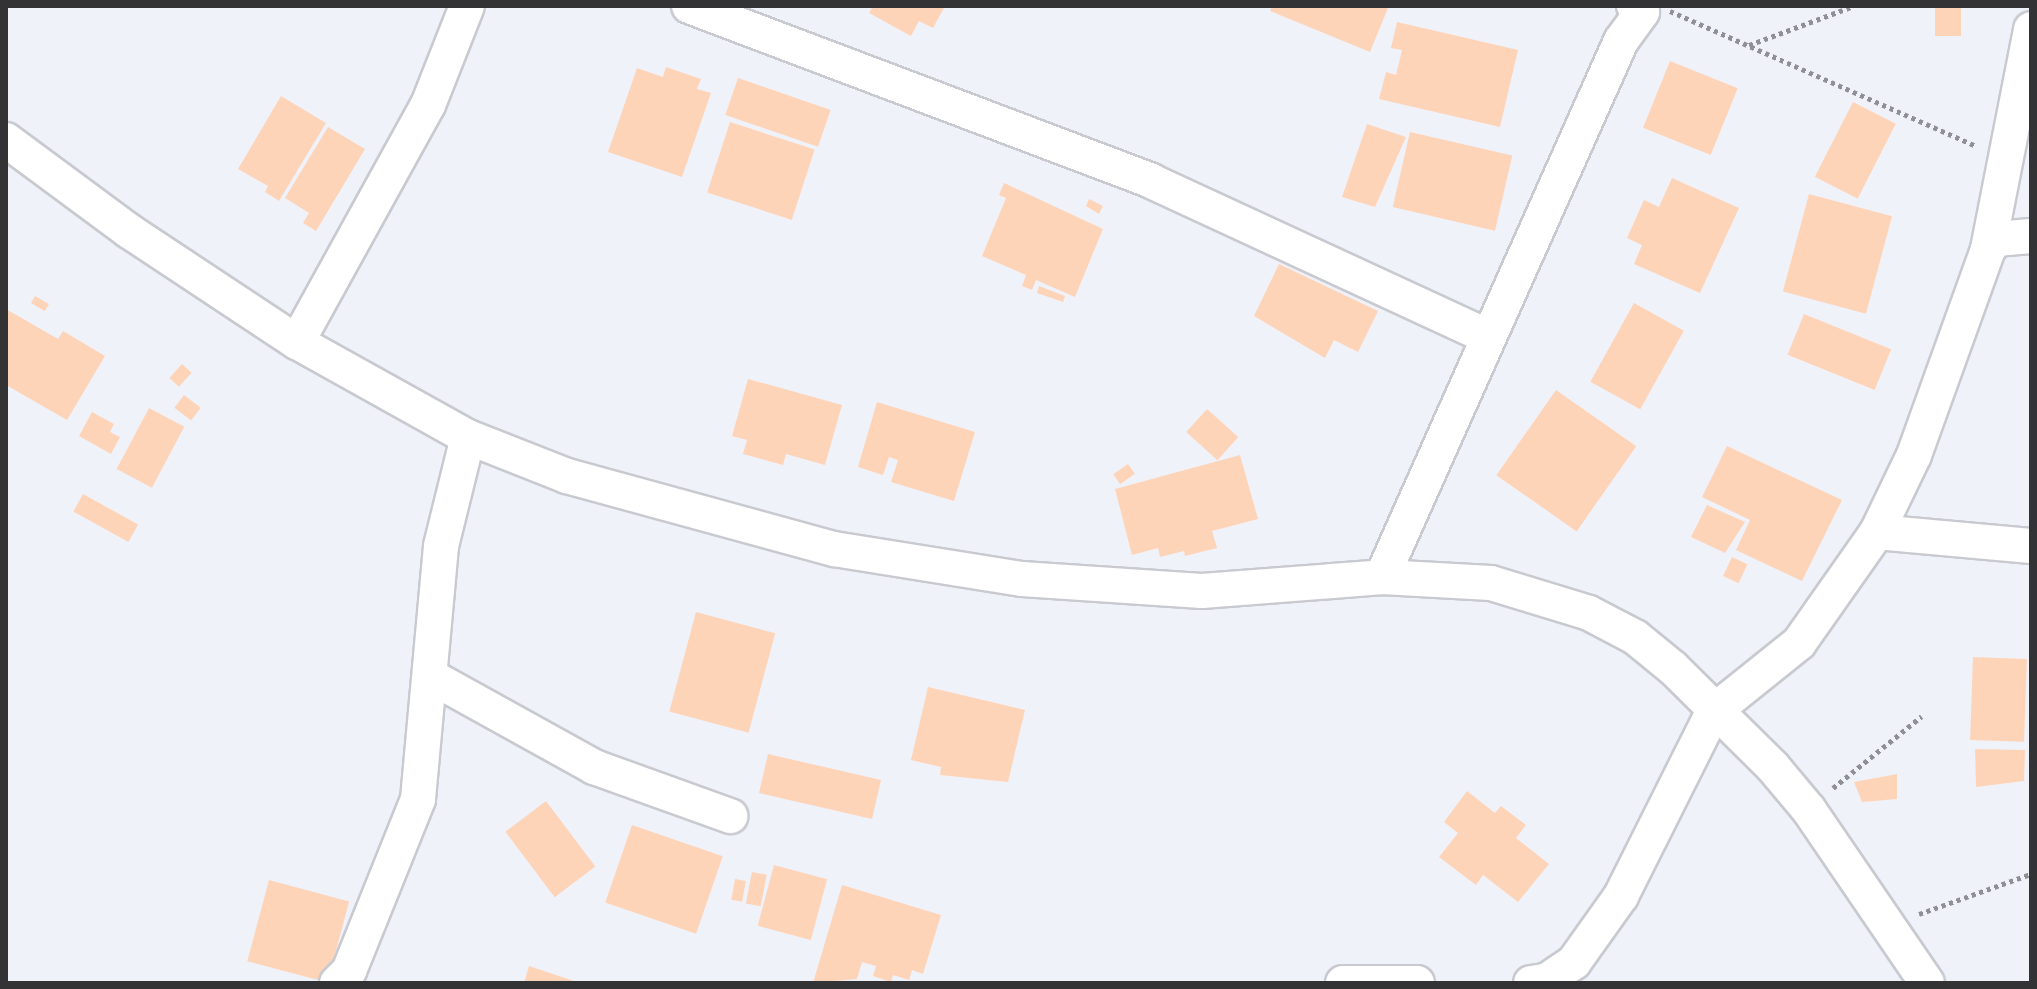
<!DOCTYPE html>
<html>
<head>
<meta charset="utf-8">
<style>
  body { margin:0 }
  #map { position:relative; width:2037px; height:989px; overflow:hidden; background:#f0f2f9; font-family:Karla,sans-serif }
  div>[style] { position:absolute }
  .building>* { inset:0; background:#fed4b9; transform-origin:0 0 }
  .path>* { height:5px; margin-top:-2.5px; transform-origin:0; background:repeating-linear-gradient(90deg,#8f9095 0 4px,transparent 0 8px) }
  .roads { filter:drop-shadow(2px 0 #c8cad0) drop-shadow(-2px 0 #c8cad0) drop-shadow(0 2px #c8cad0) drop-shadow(0 -2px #c8cad0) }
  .minor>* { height:34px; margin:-17px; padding:0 17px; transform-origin:17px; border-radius:17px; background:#fff }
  span { translate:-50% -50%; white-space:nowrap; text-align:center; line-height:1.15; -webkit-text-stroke:6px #fff; paint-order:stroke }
  .frame { position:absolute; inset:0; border:8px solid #333336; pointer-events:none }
</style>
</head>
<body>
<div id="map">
  <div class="building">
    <i style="clip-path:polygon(873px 6px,945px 6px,933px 28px,919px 21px,911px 36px,869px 13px)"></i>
    <i style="clip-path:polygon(1272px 6px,1383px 6px,1388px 8px,1370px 52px,1270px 11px)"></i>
    <i style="left:1935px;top:6px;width:26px;height:30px"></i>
    <i style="clip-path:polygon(1397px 22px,1518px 50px,1500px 127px,1379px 99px,1386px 72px,1396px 75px,1402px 50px,1391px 48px)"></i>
    <i style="left:1670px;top:61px;width:73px;height:72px;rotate:22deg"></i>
    <i style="clip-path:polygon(666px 67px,701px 79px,697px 89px,711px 93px,682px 177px,608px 152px,637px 68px,663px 77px)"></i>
    <i style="left:738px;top:78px;width:98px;height:39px;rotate:19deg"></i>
    <i style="clip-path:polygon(281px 96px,326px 123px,279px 201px,265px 192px,268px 186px,238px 169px)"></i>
    <i style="left:1853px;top:102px;width:48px;height:84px;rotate:27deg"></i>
    <i style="left:730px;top:122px;width:89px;height:74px;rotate:18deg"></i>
    <i style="clip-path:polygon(1367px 124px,1406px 137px,1375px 207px,1342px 197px)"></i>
    <i style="clip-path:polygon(328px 127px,365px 149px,316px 231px,303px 223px,309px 213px,285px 198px)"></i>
    <i style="left:1410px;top:132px;width:105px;height:77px;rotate:13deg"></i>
    <i style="clip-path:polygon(1672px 178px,1739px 208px,1700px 293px,1634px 264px,1642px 245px,1627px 238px,1644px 200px,1659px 207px)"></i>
    <i style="clip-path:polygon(1004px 183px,1103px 229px,1075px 297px,1036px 280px,1032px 290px,1022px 286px,1026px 275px,982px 256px,1006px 198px,999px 195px)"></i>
    <i style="left:1809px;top:194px;width:86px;height:101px;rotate:15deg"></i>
    <i style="clip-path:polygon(1089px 199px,1103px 206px,1099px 214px,1086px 206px)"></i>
    <i style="clip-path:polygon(1279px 264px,1378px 311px,1358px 352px,1334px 340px,1325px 358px,1254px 316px)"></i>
    <i style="clip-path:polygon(1039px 286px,1065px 296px,1063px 302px,1037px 293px)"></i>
    <i style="left:35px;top:296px;width:16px;height:8px;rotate:30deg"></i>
    <i style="left:1634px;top:303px;width:57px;height:90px;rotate:29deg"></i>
    <i style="clip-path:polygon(6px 309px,58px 339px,63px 331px,105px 356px,67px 420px,6px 385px)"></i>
    <i style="left:1804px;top:314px;width:94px;height:44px;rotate:22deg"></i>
    <i style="left:182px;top:364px;width:13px;height:19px;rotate:42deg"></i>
    <i style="clip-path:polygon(748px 379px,842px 405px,825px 465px,786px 454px,783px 465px,743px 454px,747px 440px,732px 436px)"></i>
    <i style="left:1556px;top:390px;width:98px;height:104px;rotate:35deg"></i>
    <i style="left:184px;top:395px;width:21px;height:16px;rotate:37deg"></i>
    <i style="clip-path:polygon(877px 402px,975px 432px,954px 501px,891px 482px,898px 460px,889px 457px,883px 475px,858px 467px)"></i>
    <i style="left:149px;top:408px;width:40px;height:69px;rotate:28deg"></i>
    <i style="left:1207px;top:409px;width:42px;height:31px;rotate:42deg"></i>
    <i style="clip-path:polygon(92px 412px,114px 424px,110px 432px,120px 437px,111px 454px,79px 436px)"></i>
    <i style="clip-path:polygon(1727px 446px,1842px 500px,1802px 581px,1736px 550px,1750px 520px,1702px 497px)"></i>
    <i style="clip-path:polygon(1240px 455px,1258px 519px,1212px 531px,1217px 548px,1185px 556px,1184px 551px,1160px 557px,1158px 548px,1132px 555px,1115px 489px)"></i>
    <i style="left:1128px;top:464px;width:12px;height:18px;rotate:55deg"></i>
    <i style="left:83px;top:494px;width:63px;height:20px;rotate:29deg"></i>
    <i style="clip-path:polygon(1707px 505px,1745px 522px,1725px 553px,1691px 537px)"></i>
    <i style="left:1732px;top:557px;width:17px;height:21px;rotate:25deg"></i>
    <i style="left:696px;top:612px;width:82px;height:103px;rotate:15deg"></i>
    <i style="left:1973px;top:657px;width:54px;height:83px;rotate:2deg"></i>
    <i style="clip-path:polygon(928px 687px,1025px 710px,1008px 782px,940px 775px,941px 767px,911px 760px)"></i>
    <i style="clip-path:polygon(1975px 749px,2025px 750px,2024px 781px,1976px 787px)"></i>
    <i style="left:768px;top:754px;width:116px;height:40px;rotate:13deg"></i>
    <i style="clip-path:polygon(1897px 774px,1897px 799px,1862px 802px,1854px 782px)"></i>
    <i style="clip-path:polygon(1467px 791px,1495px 813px,1501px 806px,1526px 825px,1516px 838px,1549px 864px,1518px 902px,1483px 875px,1476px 885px,1439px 857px,1458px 833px,1444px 822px)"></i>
    <i style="left:546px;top:801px;width:82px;height:51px;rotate:53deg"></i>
    <i style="left:632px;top:825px;width:96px;height:82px;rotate:19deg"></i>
    <i style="left:774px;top:865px;width:55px;height:63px;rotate:15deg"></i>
    <i style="left:752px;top:872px;width:15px;height:32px;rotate:11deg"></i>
    <i style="left:735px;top:879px;width:11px;height:21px;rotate:10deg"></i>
    <i style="left:269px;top:880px;width:83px;height:84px;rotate:15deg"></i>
    <i style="clip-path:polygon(842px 885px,941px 915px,923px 974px,912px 970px,909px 980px,893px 975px,891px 982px,873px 976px,876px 966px,862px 962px,857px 979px,813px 983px)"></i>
    <i style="clip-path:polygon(529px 966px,577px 982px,577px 983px,524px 983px)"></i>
  </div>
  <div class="path">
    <i style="left:1670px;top:11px;width:334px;rotate:23.8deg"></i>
    <i style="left:1749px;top:45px;width:112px;rotate:-20.4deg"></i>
    <i style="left:1833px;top:788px;width:114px;rotate:-39deg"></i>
    <i style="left:1919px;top:914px;width:119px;rotate:-19.7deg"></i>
  </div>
  <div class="roads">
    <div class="minor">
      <i style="left:689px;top:6px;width:494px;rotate:20.7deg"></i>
      <i style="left:1151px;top:181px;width:371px;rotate:24.8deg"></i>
      <i style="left:6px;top:140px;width:153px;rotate:36.5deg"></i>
      <i style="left:129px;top:231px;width:201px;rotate:33.5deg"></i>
      <i style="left:297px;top:342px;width:196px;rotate:29.1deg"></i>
      <i style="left:468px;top:437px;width:106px;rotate:21.5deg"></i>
      <i style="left:567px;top:476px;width:277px;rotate:15.3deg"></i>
      <i style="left:834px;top:549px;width:190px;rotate:9.1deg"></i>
      <i style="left:1022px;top:579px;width:180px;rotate:3.8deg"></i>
      <i style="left:1202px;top:591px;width:181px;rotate:-4.4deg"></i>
      <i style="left:1382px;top:577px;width:109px;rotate:3.2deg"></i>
      <i style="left:1491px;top:583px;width:102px;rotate:17deg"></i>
      <i style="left:1589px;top:613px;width:52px;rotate:27.6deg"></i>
      <i style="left:1635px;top:637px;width:49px;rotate:39.2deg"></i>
      <i style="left:1673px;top:668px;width:141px;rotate:44.7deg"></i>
      <i style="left:1773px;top:767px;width:56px;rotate:50.1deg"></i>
      <i style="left:1809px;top:810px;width:209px;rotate:55.7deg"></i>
      <i style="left:1988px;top:249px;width:13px;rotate:-51deg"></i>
      <i style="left:1996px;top:239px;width:35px;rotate:-5deg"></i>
      <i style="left:297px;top:342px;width:271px;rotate:-61.1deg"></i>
      <i style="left:428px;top:105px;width:106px;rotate:-68.5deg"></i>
      <i style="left:1877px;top:532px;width:155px;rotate:5.2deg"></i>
      <i style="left:1382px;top:577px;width:587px;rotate:-65.97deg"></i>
      <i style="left:1621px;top:41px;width:36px;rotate:-54deg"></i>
      <i style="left:1642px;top:12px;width:10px;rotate:-143deg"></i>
      <i style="left:430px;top:676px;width:188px;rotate:29deg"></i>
      <i style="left:594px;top:767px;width:145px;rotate:19.8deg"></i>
      <i style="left:337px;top:983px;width:17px;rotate:-45deg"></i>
      <i style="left:349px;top:971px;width:185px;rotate:-68.1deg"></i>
      <i style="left:418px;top:799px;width:254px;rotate:-84.8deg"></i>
      <i style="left:441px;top:546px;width:112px;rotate:-76.1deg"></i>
      <i style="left:1343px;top:983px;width:74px"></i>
      <i style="left:1531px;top:983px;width:15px;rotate:-8deg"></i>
      <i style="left:1546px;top:981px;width:34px;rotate:-34deg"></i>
      <i style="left:1574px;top:962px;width:81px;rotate:-54.5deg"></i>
      <i style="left:1621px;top:896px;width:206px;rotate:-63.4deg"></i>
      <i style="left:1713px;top:712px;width:110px;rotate:-38.7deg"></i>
      <i style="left:1799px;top:643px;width:136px;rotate:-54.9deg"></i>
      <i style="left:1877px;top:532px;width:85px;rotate:-64.3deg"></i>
      <i style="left:1914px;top:455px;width:219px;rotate:-70.2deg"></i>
      <i style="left:1988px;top:249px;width:224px;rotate:-78.9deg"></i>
    </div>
  </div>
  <div class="frame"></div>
</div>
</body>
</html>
